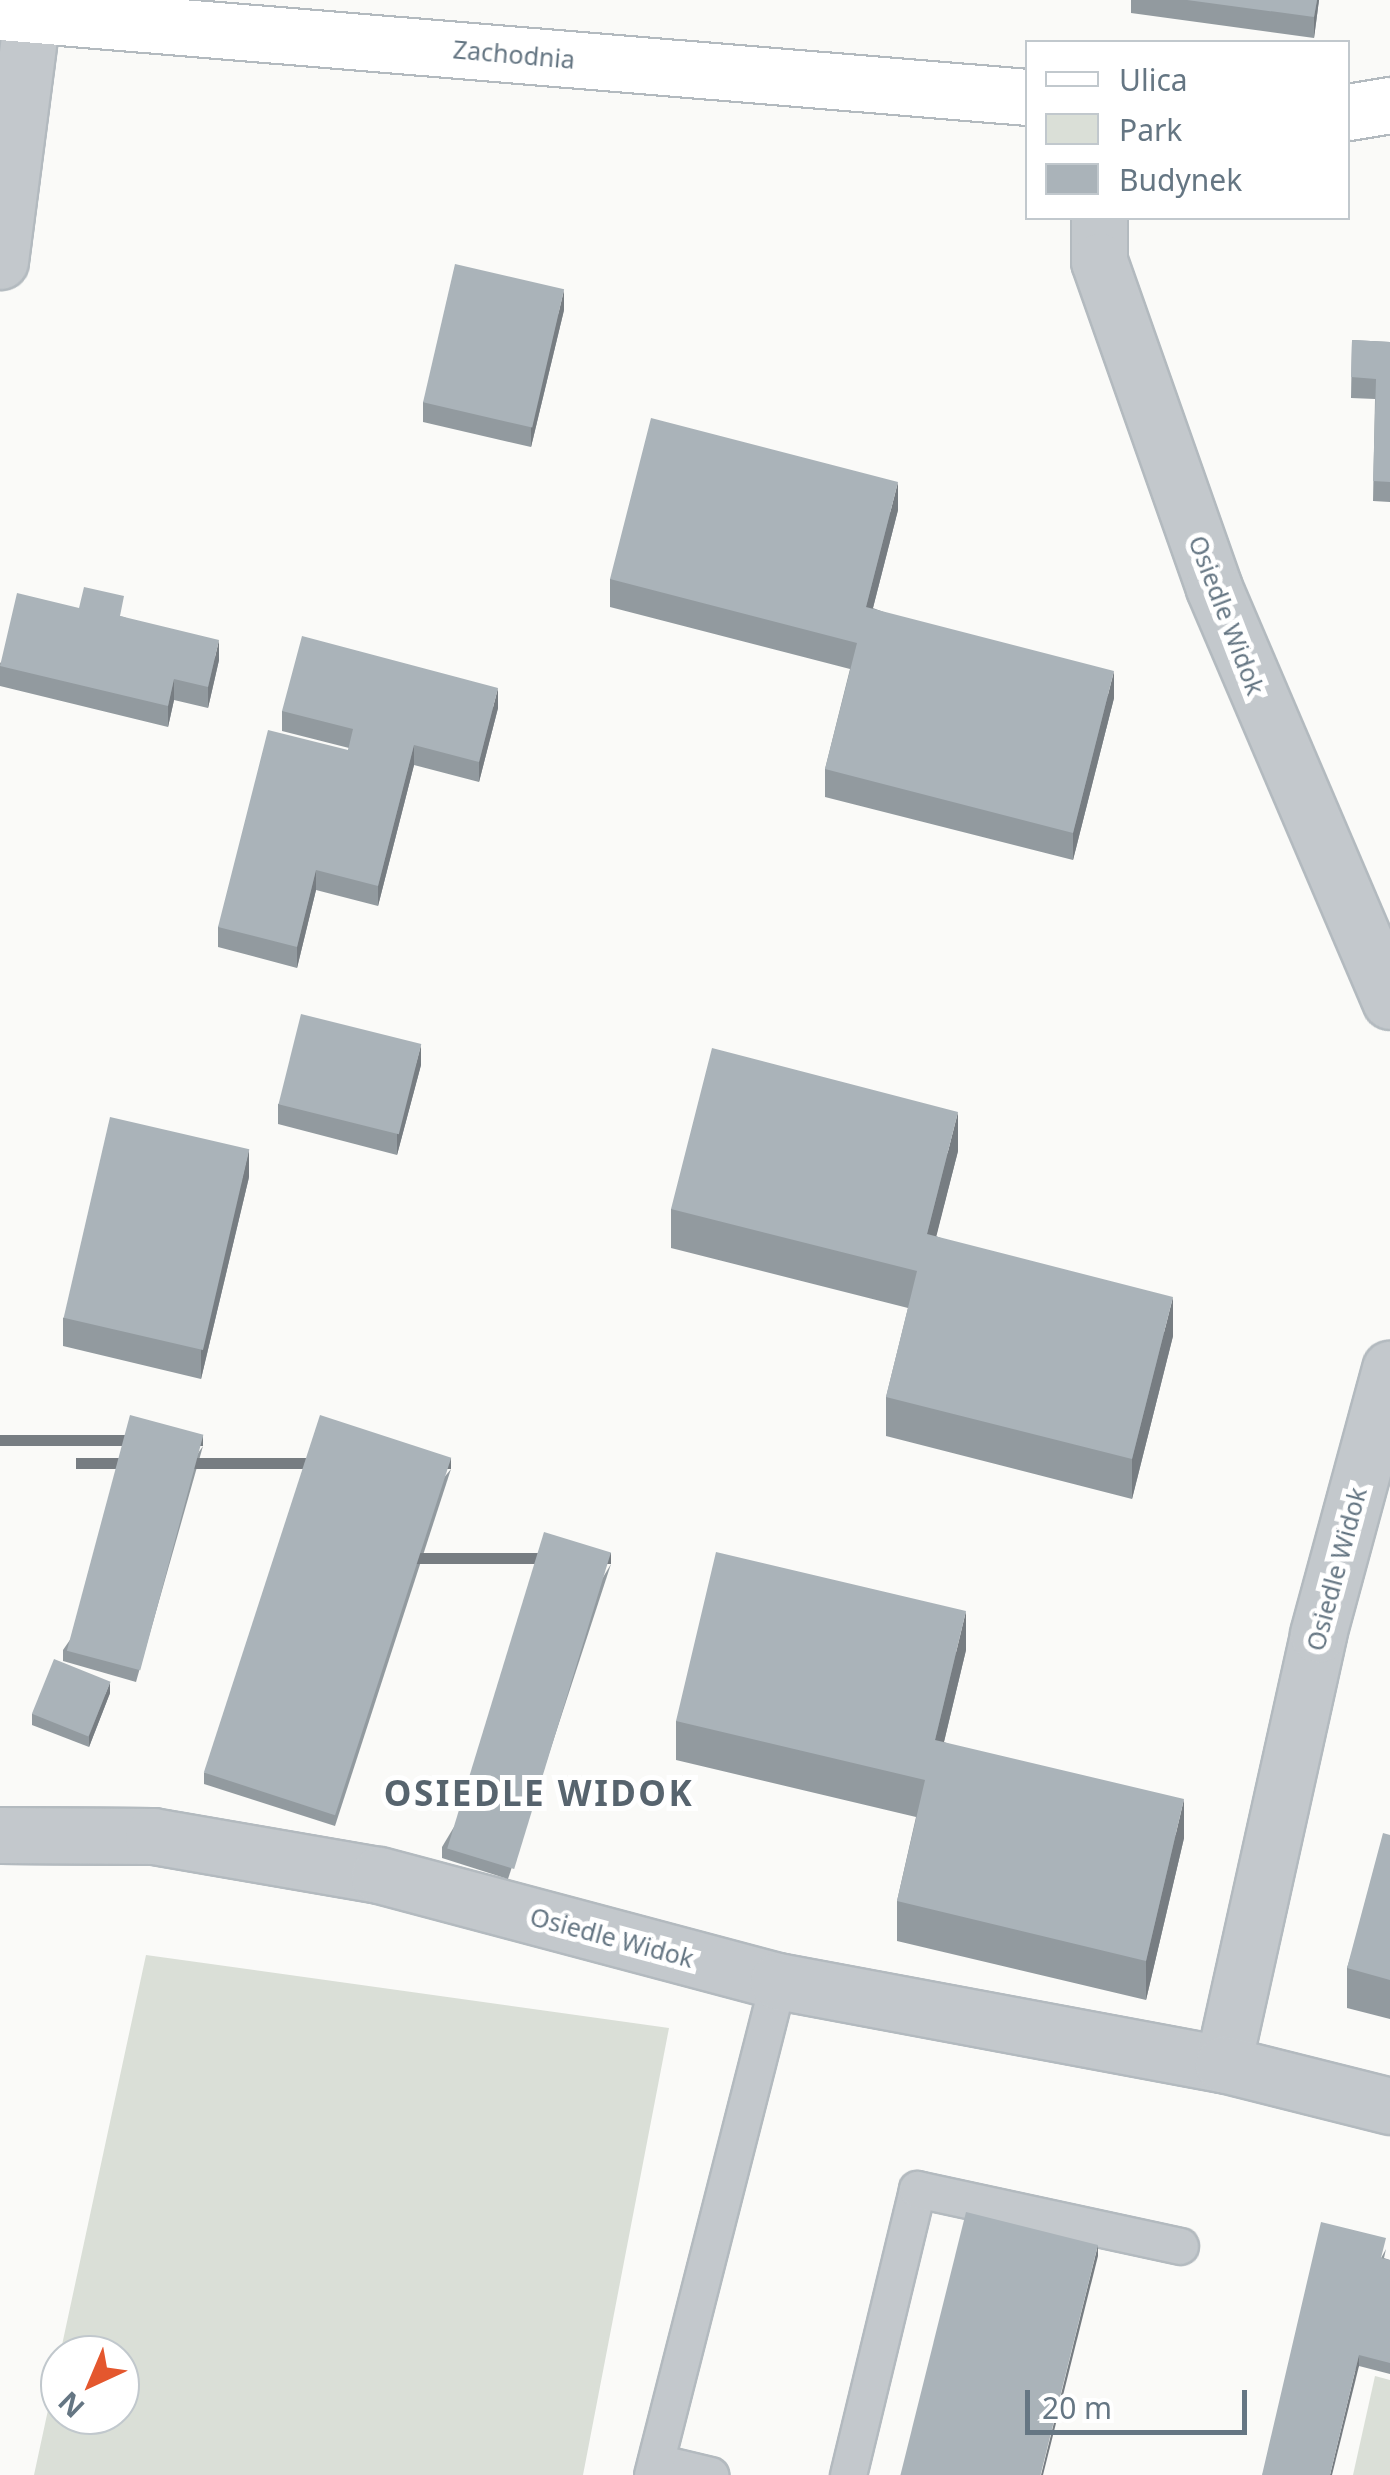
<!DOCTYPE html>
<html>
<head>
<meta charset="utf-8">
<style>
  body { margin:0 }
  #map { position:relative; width:1390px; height:2475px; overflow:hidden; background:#fafaf8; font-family:"Noto Sans",sans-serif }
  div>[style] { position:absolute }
  .green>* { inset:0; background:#dadfd7 }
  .roads { filter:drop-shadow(2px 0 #b3babf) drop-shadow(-2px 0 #b3babf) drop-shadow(0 2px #b3babf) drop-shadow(0 -2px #b3babf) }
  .lane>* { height:35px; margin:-17.5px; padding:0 17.5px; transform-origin:17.5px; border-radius:17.5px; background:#c3c8cc }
  .street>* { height:55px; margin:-27.5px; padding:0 27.5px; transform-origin:27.5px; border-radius:27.5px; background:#c3c8cc }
  .secondary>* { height:55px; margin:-27.5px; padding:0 27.5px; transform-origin:27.5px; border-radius:27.5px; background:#fff }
  .wall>* { inset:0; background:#929a9f }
  .shaded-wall>* { inset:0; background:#777d82; transform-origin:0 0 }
  .building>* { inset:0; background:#aab3b9; transform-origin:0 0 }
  span { translate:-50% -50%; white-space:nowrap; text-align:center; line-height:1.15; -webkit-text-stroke:10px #fff; paint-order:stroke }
  .street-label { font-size:25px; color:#657683 }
  .district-label { font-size:35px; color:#57646e; font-weight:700; letter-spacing:2.5px }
  .legend { position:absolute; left:1025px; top:40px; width:325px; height:180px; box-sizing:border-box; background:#fff; border:2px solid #c1c8cd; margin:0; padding:12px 18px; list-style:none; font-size:30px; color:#657683 }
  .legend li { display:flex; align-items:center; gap:20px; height:50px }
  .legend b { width:50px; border:2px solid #c1c8cd }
  .north { position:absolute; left:40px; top:2335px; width:100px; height:100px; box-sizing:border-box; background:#fff; border:2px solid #c1c8cd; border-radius:50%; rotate:224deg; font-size:28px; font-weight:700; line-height:40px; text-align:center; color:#657683 }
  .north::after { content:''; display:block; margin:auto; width:35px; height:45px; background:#e4572e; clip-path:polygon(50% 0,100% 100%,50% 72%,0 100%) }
  .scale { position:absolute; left:1025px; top:2390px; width:222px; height:45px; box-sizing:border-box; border:5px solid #657683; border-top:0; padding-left:12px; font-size:30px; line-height:35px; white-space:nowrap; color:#657683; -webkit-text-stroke:8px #fff; paint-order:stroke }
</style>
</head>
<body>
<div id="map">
  <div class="green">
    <i style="clip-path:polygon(evenodd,146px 1955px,669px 2028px,583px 2475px,34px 2475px,146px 1955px,120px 2355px,120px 2415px,60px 2415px,60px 2355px,120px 2355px)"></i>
    <i style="clip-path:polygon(1375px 2376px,1390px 2380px,1390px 2475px,1353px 2475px)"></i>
  </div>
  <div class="roads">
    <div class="lane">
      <i style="left:656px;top:2462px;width:56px;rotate:13.5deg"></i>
      <i style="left:652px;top:2475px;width:510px;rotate:-75.69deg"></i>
      <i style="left:848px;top:2475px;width:294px;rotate:-76.4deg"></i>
      <i style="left:917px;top:2189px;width:269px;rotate:12.2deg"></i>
    </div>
    <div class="street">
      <i style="left:1099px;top:218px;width:43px;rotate:90deg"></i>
      <i style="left:1099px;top:261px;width:347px;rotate:70.6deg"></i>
      <i style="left:1214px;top:588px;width:449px;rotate:66.9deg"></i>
      <i style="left:0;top:261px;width:249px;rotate:-82.6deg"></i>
      <i style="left:0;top:1835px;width:153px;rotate:0.4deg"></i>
      <i style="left:153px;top:1836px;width:229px;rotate:9.8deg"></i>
      <i style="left:379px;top:1875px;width:413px;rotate:14.9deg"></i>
      <i style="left:778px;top:1981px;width:453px;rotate:10.6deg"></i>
      <i style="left:1223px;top:2064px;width:440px;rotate:-77.5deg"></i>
      <i style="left:1318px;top:1634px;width:275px;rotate:-74.8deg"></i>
      <i style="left:1223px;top:2064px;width:172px;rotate:14.1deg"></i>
    </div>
    <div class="secondary">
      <i style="left:0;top:12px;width:1032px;rotate:4.73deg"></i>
      <i style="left:1348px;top:112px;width:43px;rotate:-9.5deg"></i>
    </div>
  </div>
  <div class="wall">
    <i style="clip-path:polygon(1131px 0,1319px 0,1314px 38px,1131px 13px)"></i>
    <i style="clip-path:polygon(564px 310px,531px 447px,423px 422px,423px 402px)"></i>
    <i style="clip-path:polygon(1352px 340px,1390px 342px,1390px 502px,1373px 501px,1375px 399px,1351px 398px)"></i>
    <i style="clip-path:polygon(898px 510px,873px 608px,1114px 698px,1073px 860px,825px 797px,825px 769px,850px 669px,610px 607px,610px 579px)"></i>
    <i style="clip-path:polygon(79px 608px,124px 617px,219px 660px,208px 708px,174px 700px,168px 727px,0 686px,0 663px)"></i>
    <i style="clip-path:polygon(498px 708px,479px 782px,414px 765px,378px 906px,316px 890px,297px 968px,218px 947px,218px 927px,348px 750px,349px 748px,282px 731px,282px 711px)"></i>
    <i style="clip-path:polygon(421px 1065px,397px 1155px,278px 1124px,278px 1104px)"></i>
    <i style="clip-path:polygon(958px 1151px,936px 1236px,1173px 1336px,1132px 1499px,886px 1436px,886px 1397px,908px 1308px,671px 1248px,671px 1209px)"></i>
    <i style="clip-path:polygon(249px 1177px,201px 1379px,63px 1346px,63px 1318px)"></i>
    <i style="clip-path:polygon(203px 1446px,136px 1682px,63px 1661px,63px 1650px)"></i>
    <i style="clip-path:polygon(451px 1469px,335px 1826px,204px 1784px,204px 1773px)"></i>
    <i style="clip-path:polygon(611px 1564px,508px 1879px,442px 1858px,442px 1847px)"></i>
    <i style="clip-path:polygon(966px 1650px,944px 1742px,1184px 1838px,1146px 2000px,897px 1941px,897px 1901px,916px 1817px,676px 1760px,676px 1721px)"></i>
    <i style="clip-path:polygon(110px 1693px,89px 1747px,32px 1725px,32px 1714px)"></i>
    <i style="clip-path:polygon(1390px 1835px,1390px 2019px,1347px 2008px,1347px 1968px)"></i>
    <i style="clip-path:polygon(1386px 2249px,1384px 2258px,1390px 2260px,1390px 2374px,1359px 2366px,1262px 2475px)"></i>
  </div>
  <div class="shaded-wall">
    <i style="clip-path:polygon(1317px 0,1319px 0,1314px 38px,1314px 17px)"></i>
    <i style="clip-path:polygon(564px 290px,564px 310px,531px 447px,531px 427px)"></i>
    <i style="clip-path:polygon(898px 482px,898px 510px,866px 635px,866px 607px)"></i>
    <i style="clip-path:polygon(219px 640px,219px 660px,208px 708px,208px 687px)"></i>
    <i style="clip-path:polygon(1114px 671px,1114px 698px,1073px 860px,1073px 833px)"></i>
    <i style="clip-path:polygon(174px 679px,174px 700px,168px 727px,168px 706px)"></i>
    <i style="clip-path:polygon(498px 688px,498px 708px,479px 782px,479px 762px)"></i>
    <i style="clip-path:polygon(414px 745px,414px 765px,378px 906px,378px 886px)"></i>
    <i style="clip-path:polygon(316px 870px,316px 890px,297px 968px,297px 947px)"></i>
    <i style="clip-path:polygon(421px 1045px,421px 1065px,397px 1155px,397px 1134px)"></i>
    <i style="clip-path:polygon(958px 1112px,958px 1151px,927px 1273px,927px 1234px)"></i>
    <i style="clip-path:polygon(249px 1149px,249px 1177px,201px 1379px,201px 1351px)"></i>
    <i style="clip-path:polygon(1173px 1297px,1173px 1336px,1132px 1499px,1132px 1459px)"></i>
    <i style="left:203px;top:1435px;width:11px;height:245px;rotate:90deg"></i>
    <i style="left:451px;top:1458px;width:11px;height:375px;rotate:90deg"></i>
    <i style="left:611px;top:1553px;width:11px;height:331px;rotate:90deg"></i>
    <i style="clip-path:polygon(966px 1611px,966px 1650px,935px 1779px,935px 1740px)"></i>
    <i style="clip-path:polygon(110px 1682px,110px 1693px,89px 1747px,89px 1736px)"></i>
    <i style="clip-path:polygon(1184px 1799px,1184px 1838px,1146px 2000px,1146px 1961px)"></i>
    <i style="clip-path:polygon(1098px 2245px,1098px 2256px,1043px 2475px,1041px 2475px)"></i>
    <i style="clip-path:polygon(1359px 2355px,1359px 2366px,1332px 2475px,1330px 2475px)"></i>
  </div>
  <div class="building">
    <i style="clip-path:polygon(1187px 0,1317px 0,1314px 17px)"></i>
    <i style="left:455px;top:264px;width:112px;height:142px;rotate:13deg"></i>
    <i style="clip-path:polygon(1352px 340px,1390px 342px,1390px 482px,1373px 481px,1376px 379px,1351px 377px)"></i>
    <i style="clip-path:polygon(651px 418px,898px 482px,866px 607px,1114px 671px,1073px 833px,825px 769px,857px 643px,610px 579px)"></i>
    <i style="clip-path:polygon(84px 587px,124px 596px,120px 616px,219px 640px,208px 687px,174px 679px,168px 706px,0 666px,17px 593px,79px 608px)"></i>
    <i style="clip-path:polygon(302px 636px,498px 688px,479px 762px,414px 745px,378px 886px,316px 870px,297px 947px,218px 927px,268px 730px,348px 750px,353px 729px,282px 711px)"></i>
    <i style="left:301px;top:1014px;width:124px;height:93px;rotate:14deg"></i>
    <i style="clip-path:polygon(712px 1048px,958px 1112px,927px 1234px,1173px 1297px,1132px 1459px,886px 1397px,917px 1271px,671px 1209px)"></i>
    <i style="left:110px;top:1117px;width:143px;height:206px;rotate:13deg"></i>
    <i style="left:130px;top:1415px;width:76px;height:244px;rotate:15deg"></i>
    <i style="left:320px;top:1415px;width:138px;height:376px;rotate:18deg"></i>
    <i style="left:544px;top:1532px;width:70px;height:331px;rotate:17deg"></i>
    <i style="clip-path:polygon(716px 1552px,966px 1611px,935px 1740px,1184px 1799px,1146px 1961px,897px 1901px,925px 1780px,676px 1721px)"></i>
    <i style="left:54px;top:1659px;width:61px;height:59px;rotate:22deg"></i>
    <i style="clip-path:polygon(1383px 1833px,1390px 1835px,1390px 1980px,1347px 1968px)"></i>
    <i style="left:966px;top:2212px;width:136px;height:271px;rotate:14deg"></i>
    <i style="clip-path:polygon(1321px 2222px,1386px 2238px,1381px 2258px,1390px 2260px,1390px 2363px,1359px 2355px,1330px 2475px,1262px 2475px)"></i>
  </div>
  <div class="street-label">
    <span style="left:514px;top:54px;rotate:5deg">Zachodnia</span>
    <span style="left:1227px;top:615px;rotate:69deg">Osiedle Widok</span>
    <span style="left:1336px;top:1569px;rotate:-75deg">Osiedle Widok</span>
    <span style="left:612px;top:1937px;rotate:15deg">Osiedle Widok</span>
  </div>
  <div class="district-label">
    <span style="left:539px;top:1793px">OSIEDLE WIDOK</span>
  </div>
  <ul class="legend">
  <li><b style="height:12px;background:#fff"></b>Ulica</li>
  <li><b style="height:28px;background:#dadfd7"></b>Park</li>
  <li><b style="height:28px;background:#aab3b9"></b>Budynek</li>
  </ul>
  <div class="north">N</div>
  <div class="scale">20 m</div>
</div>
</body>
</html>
